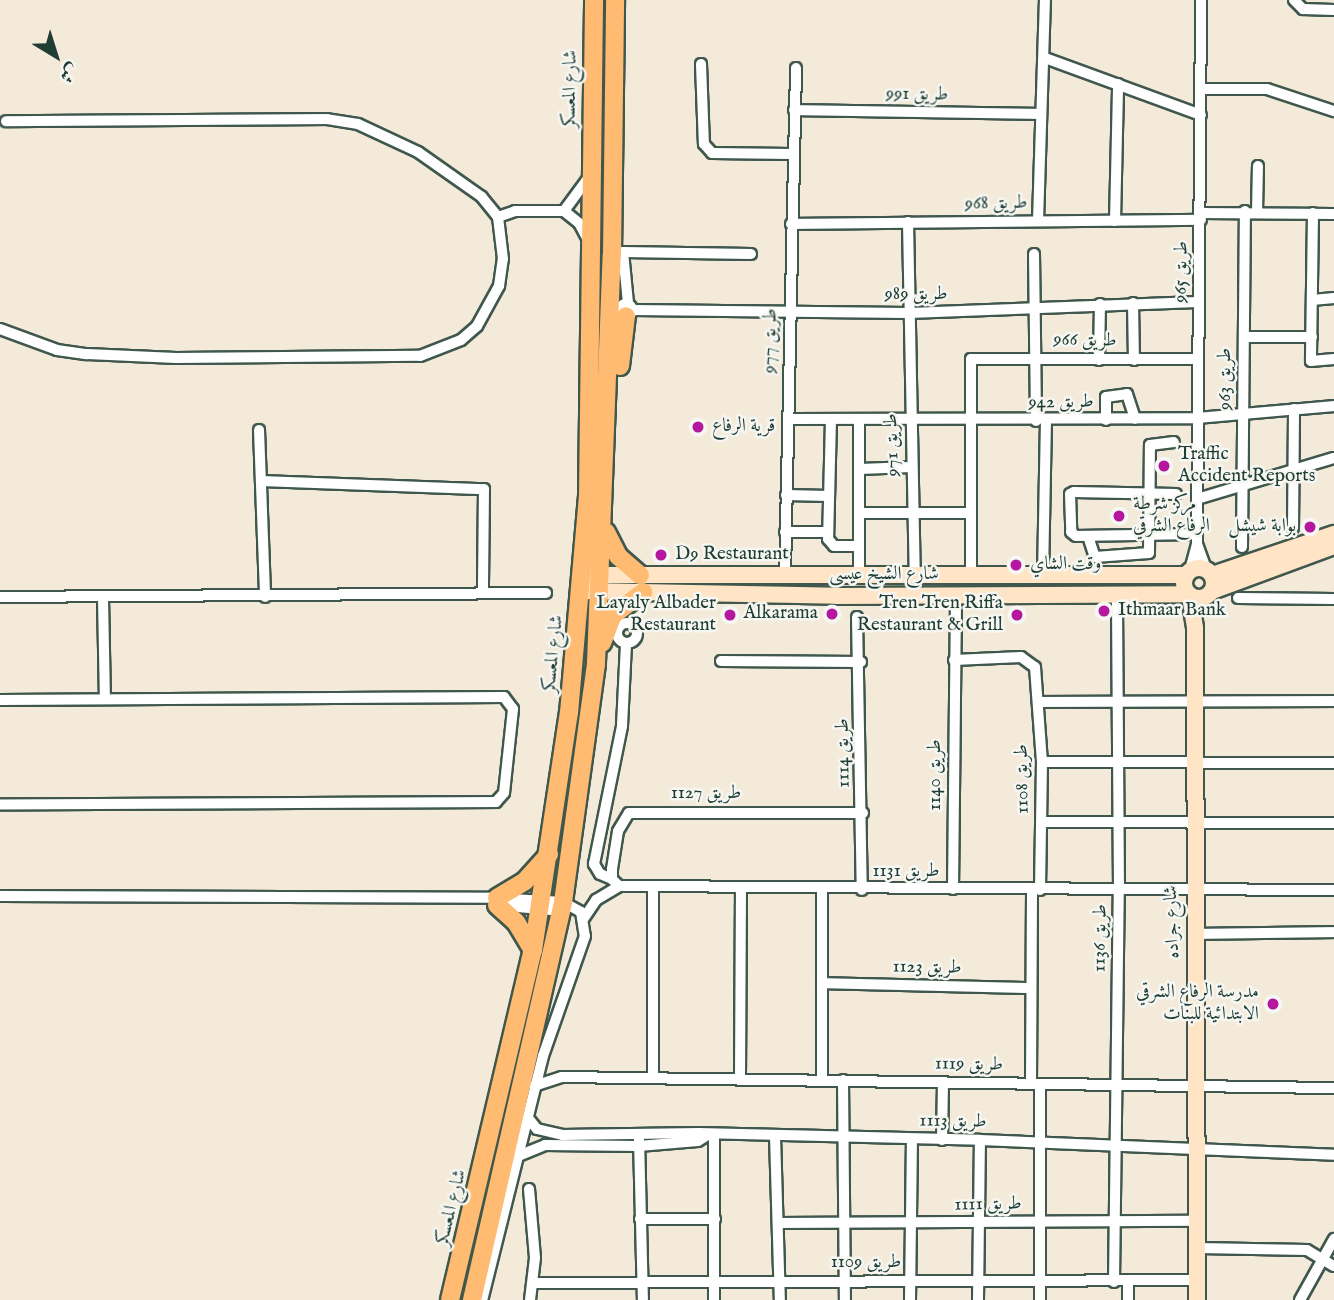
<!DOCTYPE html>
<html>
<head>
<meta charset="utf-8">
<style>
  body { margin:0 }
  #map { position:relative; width:1334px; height:1300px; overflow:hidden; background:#f3ead9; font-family:"IM FELL English",Amiri,serif }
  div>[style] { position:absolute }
  .roads { filter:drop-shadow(2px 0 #3f574d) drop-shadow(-2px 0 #3f574d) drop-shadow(0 2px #3f574d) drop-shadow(0 -2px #3f574d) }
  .street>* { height:10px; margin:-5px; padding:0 5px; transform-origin:5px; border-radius:5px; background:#fff }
  .street>.ring { margin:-5px; padding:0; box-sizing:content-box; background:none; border:10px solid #fff; border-radius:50% }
  .secondary>* { height:16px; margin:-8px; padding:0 8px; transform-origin:8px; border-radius:8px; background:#ffe4c6 }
  .secondary>.ring { margin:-8px; padding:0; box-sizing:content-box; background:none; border:16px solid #ffe4c6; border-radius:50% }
  .primary>* { height:18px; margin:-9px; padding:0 9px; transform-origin:9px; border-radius:9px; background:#febb71 }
  .dots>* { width:19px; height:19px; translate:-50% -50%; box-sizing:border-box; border:4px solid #f6f6f2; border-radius:50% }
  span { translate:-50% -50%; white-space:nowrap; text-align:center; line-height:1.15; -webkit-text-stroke:5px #f6f6f2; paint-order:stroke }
  .street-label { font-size:19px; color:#1f3d34 }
  .poi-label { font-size:19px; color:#1f3d34 }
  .left { translate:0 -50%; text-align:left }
  .right { translate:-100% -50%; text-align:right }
  .north { position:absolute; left:21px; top:21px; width:70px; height:70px; -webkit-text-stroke:5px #f6f6f2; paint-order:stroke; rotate:142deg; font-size:19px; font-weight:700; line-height:28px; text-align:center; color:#1f3d34 }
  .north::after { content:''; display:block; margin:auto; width:24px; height:32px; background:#1f3d34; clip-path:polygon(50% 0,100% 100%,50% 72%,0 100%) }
</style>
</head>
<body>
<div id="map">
  <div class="roads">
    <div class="street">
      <i style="left:1294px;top:0;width:13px;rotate:45deg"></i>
      <i style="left:1303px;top:9px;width:31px;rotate:2deg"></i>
      <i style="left:1045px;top:58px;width:166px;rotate:20.1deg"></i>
      <i style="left:701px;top:64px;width:80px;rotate:87.9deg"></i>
      <i style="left:704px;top:144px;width:12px;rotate:48deg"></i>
      <i style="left:712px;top:153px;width:79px;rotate:0.7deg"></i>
      <i style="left:1201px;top:89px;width:66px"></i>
      <i style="left:1267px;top:89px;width:71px;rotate:18.2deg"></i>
      <i style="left:794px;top:110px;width:245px;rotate:0.9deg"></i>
      <i style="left:564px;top:211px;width:42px;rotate:-53.7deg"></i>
      <i style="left:1257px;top:212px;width:46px;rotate:-88.8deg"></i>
      <i style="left:1201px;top:213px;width:133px;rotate:0.4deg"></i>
      <i style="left:1313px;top:213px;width:148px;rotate:90.8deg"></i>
      <i style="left:1311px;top:361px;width:23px;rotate:-5deg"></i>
      <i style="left:498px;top:217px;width:18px;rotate:-19deg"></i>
      <i style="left:515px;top:211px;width:49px"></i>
      <i style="left:564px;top:211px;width:19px;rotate:39deg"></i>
      <i style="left:579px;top:223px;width:19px;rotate:62deg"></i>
      <i style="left:1038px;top:221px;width:221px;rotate:-88.2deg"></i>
      <i style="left:1115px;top:221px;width:137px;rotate:-88.7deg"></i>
      <i style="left:908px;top:222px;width:354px;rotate:88.9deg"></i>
      <i style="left:791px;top:224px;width:410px;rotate:-0.6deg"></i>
      <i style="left:1034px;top:254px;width:167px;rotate:89.3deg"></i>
      <i style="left:1312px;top:300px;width:22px;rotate:-5deg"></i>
      <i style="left:628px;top:303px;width:51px;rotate:-95.6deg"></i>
      <i style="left:623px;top:252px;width:128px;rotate:0.9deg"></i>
      <i style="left:1133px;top:303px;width:57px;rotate:89deg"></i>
      <i class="ring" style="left:620px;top:304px;width:2px;height:2px"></i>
      <i style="left:633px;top:310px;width:275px;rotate:0.6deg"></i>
      <i style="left:908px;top:313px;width:291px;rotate:-2.2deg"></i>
      <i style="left:0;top:329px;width:61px;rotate:20.2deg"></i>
      <i style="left:57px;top:350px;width:30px;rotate:8deg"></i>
      <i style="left:87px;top:354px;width:89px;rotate:2.6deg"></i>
      <i style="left:176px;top:358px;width:244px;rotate:-0.5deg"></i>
      <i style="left:420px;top:356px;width:44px;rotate:-21.3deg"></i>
      <i style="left:461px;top:340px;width:21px;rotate:-41deg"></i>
      <i style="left:477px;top:326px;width:46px;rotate:-61.2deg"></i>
      <i style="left:499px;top:286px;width:27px;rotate:-82deg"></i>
      <i style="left:503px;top:259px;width:42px;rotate:-96.8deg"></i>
      <i style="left:498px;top:217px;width:26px;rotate:-129deg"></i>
      <i style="left:482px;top:197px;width:78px;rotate:-144.9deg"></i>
      <i style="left:418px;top:152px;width:66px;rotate:-155deg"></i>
      <i style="left:358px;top:124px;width:31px;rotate:-171deg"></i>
      <i style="left:327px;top:119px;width:321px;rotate:179.6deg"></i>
      <i style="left:1244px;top:337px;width:68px"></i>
      <i style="left:1099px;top:360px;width:56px;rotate:-89deg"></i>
      <i style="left:788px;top:419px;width:409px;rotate:-0.1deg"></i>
      <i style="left:1197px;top:418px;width:138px;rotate:-5deg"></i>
      <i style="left:831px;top:419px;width:120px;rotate:91.4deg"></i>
      <i style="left:828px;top:539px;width:9px;rotate:49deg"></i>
      <i style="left:834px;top:546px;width:25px"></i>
      <i style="left:1106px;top:420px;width:23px;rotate:-90deg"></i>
      <i style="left:1106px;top:397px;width:21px;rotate:-8deg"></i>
      <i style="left:1127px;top:394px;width:26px;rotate:72deg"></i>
      <i style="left:259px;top:430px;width:167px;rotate:87.9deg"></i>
      <i style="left:860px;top:469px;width:51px;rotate:-2.2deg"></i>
      <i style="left:261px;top:481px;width:223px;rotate:2.1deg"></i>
      <i style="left:484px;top:489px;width:104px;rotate:90.6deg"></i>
      <i style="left:1176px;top:494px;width:102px;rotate:-178.9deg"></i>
      <i style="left:1074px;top:492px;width:4px;rotate:153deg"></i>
      <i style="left:1070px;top:494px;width:38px;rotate:88deg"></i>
      <i style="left:1071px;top:532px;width:6px;rotate:39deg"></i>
      <i style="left:1076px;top:536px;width:121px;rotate:-0.9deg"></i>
      <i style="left:786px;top:495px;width:43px;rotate:1.3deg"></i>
      <i style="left:1197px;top:499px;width:143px;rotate:-16.7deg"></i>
      <i style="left:860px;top:513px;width:111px"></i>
      <i style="left:1293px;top:528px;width:119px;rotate:-89.5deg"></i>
      <i style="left:785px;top:532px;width:42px"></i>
      <i style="left:1088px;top:536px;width:22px;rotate:72deg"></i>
      <i style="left:1095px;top:557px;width:54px;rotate:-4.2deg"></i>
      <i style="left:1149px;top:553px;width:108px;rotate:-89.5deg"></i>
      <i style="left:1150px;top:445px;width:24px;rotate:-7deg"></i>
      <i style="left:1197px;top:544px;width:27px;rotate:70deg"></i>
      <i style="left:1242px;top:547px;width:336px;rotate:-89.5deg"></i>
      <i style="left:1190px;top:570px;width:27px;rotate:-75deg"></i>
      <i style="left:1197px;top:544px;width:544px;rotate:-89.58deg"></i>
      <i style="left:785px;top:573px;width:505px;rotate:-88.75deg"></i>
      <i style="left:859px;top:575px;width:156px;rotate:-90deg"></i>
      <i style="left:971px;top:576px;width:217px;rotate:-90deg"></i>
      <i style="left:971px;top:359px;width:227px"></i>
      <i style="left:1043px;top:576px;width:155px;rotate:-88.9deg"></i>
      <i style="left:0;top:597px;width:546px;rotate:-0.42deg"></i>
      <i style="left:103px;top:598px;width:101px;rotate:88.9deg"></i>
      <i style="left:1238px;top:598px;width:96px;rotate:0.6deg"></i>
      <i style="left:857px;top:617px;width:273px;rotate:89deg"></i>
      <i class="ring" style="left:617px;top:623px;width:10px;height:10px"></i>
      <i style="left:954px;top:660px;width:67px;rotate:-2.6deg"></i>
      <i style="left:1021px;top:657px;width:17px;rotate:36deg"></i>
      <i style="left:1035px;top:667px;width:95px;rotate:85.8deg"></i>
      <i style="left:1042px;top:762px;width:128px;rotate:90.9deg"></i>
      <i style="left:721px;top:661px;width:140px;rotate:0.4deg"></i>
      <i style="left:0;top:700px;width:504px;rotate:-0.34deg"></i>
      <i style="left:504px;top:697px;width:15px;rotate:53deg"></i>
      <i style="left:513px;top:709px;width:84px;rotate:96.1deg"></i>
      <i style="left:504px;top:793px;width:12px;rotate:132deg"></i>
      <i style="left:496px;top:802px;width:496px;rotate:179.7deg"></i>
      <i style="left:1038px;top:702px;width:296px;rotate:-0.2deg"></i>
      <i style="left:1042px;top:762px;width:292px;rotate:0.2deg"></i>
      <i style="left:1042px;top:822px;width:292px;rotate:0.2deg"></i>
      <i style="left:612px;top:879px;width:13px;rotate:-157deg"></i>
      <i style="left:600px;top:874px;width:12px;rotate:-121deg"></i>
      <i style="left:594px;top:864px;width:141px;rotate:-78.5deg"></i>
      <i style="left:622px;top:726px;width:83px;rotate:-87.2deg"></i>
      <i style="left:619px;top:886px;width:10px;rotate:-135deg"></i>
      <i style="left:612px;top:879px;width:10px;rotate:-90deg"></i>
      <i style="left:612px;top:869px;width:38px;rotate:-81deg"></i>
      <i style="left:618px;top:831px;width:21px;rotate:-59deg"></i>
      <i style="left:629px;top:813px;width:234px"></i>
      <i style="left:653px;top:889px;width:188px;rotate:90deg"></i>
      <i style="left:953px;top:889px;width:293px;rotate:-89.4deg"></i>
      <i style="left:0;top:896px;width:497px;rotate:0.2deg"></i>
      <i style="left:497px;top:898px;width:66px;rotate:3.5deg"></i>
      <i style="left:563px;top:902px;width:21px;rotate:29deg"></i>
      <i style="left:581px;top:912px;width:24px;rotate:81deg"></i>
      <i style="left:585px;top:936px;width:127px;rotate:109.3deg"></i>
      <i style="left:543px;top:1056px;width:252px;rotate:104deg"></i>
      <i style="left:507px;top:906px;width:55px;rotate:5.2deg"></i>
      <i style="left:584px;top:918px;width:22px;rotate:-56deg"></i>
      <i style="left:596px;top:900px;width:27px;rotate:-31deg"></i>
      <i style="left:619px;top:886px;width:715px;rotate:0.32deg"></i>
      <i style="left:1195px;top:934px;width:139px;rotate:-0.8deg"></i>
      <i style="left:822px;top:983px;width:209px;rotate:1.4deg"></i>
      <i style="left:740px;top:1078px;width:188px;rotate:-89.7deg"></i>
      <i style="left:822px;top:1078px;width:188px;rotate:-90deg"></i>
      <i style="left:843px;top:1080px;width:220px;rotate:89.5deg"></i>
      <i style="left:1031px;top:1084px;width:194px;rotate:-89.7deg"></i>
      <i style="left:1040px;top:1084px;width:216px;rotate:90deg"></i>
      <i style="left:534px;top:1086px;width:29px;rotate:-18deg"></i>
      <i style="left:562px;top:1077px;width:772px;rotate:0.82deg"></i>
      <i style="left:528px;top:1118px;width:14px;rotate:51deg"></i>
      <i style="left:537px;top:1129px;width:26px;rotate:13deg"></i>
      <i style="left:562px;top:1135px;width:137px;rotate:-0.8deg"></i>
      <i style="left:699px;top:1133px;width:281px;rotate:1.4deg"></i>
      <i style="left:980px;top:1140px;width:354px;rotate:2.4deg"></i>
      <i style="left:714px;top:1136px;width:164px;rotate:90deg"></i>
      <i style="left:775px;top:1136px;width:164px;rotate:88.3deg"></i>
      <i style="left:639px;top:1139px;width:161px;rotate:88.6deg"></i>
      <i style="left:942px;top:1140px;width:58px;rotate:-89deg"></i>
      <i style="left:518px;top:1156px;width:29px;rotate:-22deg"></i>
      <i style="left:545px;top:1145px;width:94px;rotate:0.6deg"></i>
      <i style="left:639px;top:1146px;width:59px;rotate:-4.8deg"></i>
      <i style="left:698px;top:1141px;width:9px;rotate:-32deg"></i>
      <i style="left:529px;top:1189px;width:69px;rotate:85deg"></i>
      <i style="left:535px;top:1258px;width:42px;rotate:96.8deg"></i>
      <i style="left:640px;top:1219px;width:75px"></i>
      <i style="left:778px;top:1223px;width:421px;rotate:-0.3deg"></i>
      <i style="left:1198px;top:1248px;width:109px;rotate:1.1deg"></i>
      <i style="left:1307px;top:1250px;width:31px;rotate:31deg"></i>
      <i style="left:1114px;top:1282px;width:392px;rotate:-89.3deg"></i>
      <i style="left:1119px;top:890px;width:295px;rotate:-90.4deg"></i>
      <i style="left:535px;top:1283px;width:662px;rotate:-0.26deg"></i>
      <i style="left:910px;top:1300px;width:161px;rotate:-89.3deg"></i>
      <i style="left:978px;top:1300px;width:160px;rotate:-89.3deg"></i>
      <i style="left:1128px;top:1300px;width:17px;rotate:-90deg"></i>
      <i style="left:1300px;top:1300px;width:70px;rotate:-60.9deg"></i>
    </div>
    <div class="secondary">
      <i class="ring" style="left:1184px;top:568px;width:14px;height:14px"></i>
      <i style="left:586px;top:575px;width:600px"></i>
      <i style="left:1212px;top:575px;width:129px;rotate:-18.6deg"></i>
      <i style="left:587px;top:591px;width:250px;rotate:1.1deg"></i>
      <i style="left:837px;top:596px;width:351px;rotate:-0.3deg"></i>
      <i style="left:1212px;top:591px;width:130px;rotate:-20.2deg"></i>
      <i style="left:1190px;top:596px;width:32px;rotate:81deg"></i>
      <i style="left:1195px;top:628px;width:672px;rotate:89.83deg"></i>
    </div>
    <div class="primary">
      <i style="left:620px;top:366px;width:50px;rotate:-83.2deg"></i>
      <i style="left:606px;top:532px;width:27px;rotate:63deg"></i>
      <i style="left:618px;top:556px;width:29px;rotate:41deg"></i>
      <i style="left:602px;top:643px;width:30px;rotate:-69deg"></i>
      <i style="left:613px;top:615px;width:38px;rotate:-37deg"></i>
      <i style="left:497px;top:898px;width:33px;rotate:-31deg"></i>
      <i style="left:525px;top:881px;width:36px;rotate:-48deg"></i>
      <i style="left:497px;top:905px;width:25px;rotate:42deg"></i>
      <i style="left:516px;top:922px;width:33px;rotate:59deg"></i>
      <i style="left:450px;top:1300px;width:360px;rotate:-76.7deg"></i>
      <i style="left:533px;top:950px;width:240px;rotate:-81.4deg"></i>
      <i style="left:569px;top:713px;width:219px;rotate:-85deg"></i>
      <i style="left:588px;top:495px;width:495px;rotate:-89.3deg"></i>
      <i style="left:472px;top:1300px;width:408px;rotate:-77.1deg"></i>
      <i style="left:563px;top:902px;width:241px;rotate:-82.1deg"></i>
      <i style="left:596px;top:663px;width:408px;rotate:-87.8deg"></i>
      <i style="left:612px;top:255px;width:255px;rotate:-89.3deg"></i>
    </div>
  </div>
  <div class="dots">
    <i style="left:698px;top:427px;background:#b5179e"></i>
    <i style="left:1164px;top:466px;background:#b5179e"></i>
    <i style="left:1119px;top:516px;background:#b5179e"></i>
    <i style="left:1310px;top:527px;background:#b5179e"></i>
    <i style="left:661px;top:555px;background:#b5179e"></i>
    <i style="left:1016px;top:565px;background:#b5179e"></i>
    <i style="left:1104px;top:611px;background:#b5179e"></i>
    <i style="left:832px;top:614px;background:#b5179e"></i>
    <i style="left:730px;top:615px;background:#b5179e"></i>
    <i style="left:1017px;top:615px;background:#b5179e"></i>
    <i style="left:1273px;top:1004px;background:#b5179e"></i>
  </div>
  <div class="street-label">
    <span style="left:571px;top:89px;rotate:-89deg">شارع المعسكر</span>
    <span style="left:917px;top:95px;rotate:1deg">طريق 991</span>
    <span style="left:996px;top:204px;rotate:-1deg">طريق 968</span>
    <span style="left:1182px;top:272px;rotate:-89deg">طريق 965</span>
    <span style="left:916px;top:295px">طريق 989</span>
    <span style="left:771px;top:341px;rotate:-89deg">طريق 977</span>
    <span style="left:1085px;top:341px;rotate:1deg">طريق 966</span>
    <span style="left:1226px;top:379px;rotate:-90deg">طريق 963</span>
    <span style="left:1061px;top:403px;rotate:-1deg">طريق 942</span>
    <span style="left:893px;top:445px;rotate:-92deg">طريق 971</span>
    <span style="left:884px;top:575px">شارع الشيخ عيسى</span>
    <span style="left:554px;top:654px;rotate:-84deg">شارع المعسكر</span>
    <span style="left:844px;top:753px;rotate:-91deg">طريق 1114</span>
    <span style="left:936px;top:775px;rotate:-90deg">طريق 1140</span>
    <span style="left:1023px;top:779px;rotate:-91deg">طريق 1108</span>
    <span style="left:706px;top:794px">طريق 1127</span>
    <span style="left:906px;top:872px">طريق 1131</span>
    <span style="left:1173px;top:922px;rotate:-92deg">شارع جراده</span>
    <span style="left:1101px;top:938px;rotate:-89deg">طريق 1136</span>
    <span style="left:927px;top:968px;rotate:1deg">طريق 1123</span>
    <span style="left:969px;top:1065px;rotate:1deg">طريق 1119</span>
    <span style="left:953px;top:1122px;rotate:1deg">طريق 1113</span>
    <span style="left:988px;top:1205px;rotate:-1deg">طريق 1111</span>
    <span style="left:452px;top:1208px;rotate:-76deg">شارع المعسكر</span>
    <span style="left:866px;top:1263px">طريق 1109</span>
  </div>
  <div class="poi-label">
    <span class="left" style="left:712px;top:427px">قرية الرفاع</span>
    <span class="left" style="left:1178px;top:466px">Traffic<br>Accident Reports</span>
    <span class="left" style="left:1133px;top:516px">مركز شرطة<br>الرفاع الشرقي</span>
    <span class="right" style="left:1296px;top:527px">بوابة شيشل</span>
    <span class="left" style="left:675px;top:555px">D9 Restaurant</span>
    <span class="left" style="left:1030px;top:565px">وقت الشاي</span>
    <span class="right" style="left:716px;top:615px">Layaly Albader<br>Restaurant</span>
    <span class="right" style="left:1003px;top:615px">Tren Tren Riffa<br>Restaurant &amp; Grill</span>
    <span class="left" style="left:1118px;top:611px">Ithmaar Bank</span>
    <span class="right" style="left:818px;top:614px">Alkarama</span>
    <span class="right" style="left:1259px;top:1004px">مدرسة الرفاع الشرقي<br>الابتدائية للبنات</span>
  </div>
  <div class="north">ش</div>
</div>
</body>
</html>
